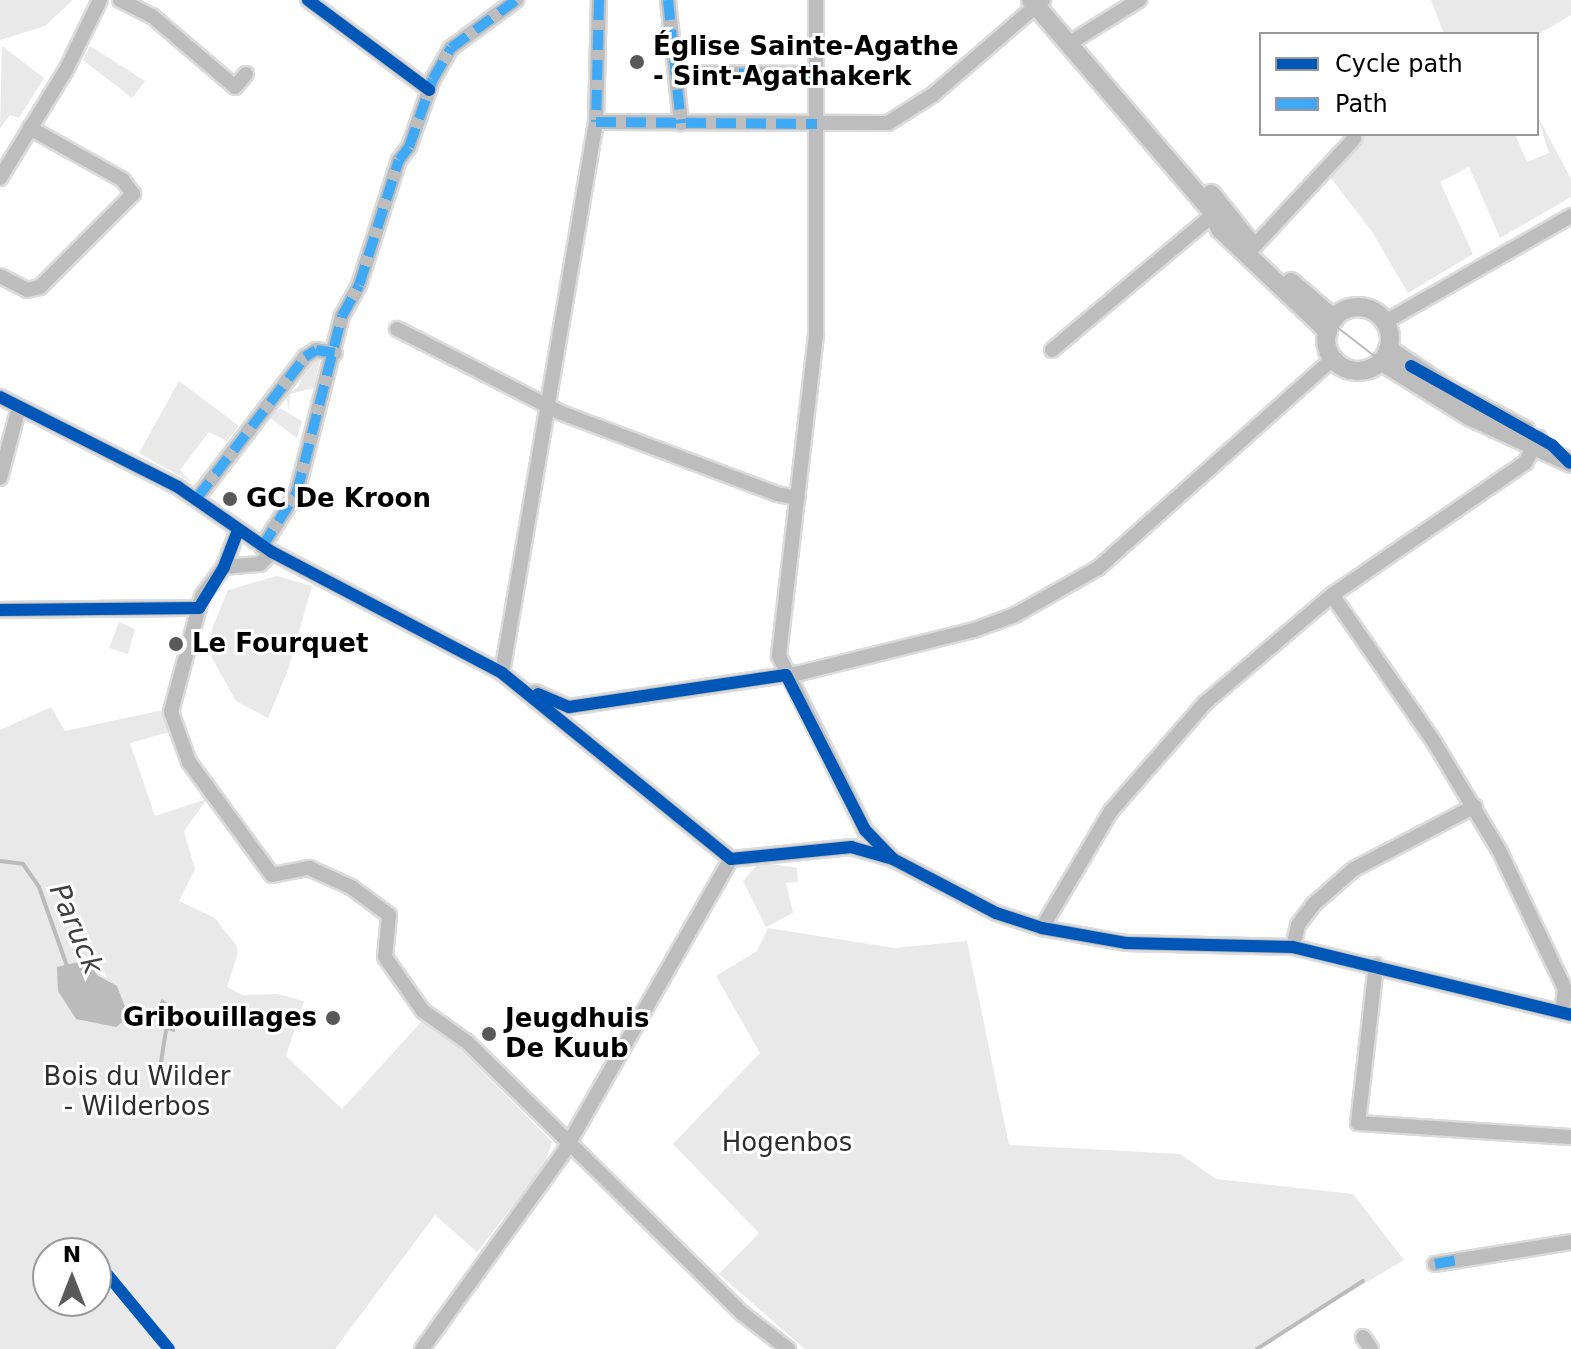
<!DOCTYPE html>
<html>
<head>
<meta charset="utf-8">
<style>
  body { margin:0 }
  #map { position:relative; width:1571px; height:1349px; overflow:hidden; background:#fff; font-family:"DejaVu Sans",sans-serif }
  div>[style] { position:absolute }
  .green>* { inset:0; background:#e9e9e9 }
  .water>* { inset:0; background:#bbb }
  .stream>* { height:4px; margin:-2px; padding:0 2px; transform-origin:2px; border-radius:2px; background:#bbb }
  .roads { filter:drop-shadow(2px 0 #dbdbdb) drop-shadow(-2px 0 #dbdbdb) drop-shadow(0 2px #dbdbdb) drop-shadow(0 -2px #dbdbdb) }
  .minor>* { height:14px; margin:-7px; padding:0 7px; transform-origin:7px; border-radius:7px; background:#bdbdbd }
  .major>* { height:18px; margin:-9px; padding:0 9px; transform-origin:9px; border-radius:9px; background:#bdbdbd }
  .major>.ring { margin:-9px; padding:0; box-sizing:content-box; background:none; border:18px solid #bdbdbd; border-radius:50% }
  .tram>* { height:2px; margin:-1px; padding:0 1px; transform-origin:1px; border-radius:1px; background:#bdbdbd }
  .quiet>* { height:10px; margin-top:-5px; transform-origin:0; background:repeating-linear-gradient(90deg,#3fa9f5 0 20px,transparent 0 30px) }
  .cycleway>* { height:12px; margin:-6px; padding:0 6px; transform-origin:6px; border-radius:6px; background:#0057b8 }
  .dots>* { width:22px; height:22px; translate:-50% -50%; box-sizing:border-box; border:4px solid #fff; border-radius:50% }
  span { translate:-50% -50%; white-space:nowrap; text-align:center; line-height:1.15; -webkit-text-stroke:6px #fff; paint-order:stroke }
  .poi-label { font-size:26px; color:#000; font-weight:700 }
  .left { translate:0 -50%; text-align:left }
  .right { translate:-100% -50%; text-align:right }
  .park-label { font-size:26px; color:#2e2e2e }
  .water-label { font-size:28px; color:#3f3f3f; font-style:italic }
  .legend { position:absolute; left:1259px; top:32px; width:280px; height:104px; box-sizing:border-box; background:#fff; border:2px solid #999; margin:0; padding:10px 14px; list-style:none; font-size:24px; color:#000 }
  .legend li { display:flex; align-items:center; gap:16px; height:40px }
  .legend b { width:40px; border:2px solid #999 }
  .north { position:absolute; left:32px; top:1237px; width:80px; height:80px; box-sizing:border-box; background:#fff; border:2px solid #999; border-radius:50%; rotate:0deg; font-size:22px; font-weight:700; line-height:32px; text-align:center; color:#000 }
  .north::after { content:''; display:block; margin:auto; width:28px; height:36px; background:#595959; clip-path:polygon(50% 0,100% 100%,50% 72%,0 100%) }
</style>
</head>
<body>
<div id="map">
  <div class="green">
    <i style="clip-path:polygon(0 0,73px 0,45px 26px,0 40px)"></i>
    <i style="clip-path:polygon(1431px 0,1571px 0,1571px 15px,1537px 35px,1444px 34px)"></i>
    <i style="clip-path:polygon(2px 46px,44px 78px,19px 118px,10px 115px,0 128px)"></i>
    <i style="clip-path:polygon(90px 46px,145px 81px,132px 98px,83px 60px)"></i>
    <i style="clip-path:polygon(1537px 115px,1571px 179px,1571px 197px,1500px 238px,1469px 167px,1440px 182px,1473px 254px,1408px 293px,1371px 230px,1330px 177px,1358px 148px,1354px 141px,1367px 134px,1515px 134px,1527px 162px,1549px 153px)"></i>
    <i style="clip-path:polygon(321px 356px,314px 388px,290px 394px,289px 411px,286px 395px,298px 387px,311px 357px)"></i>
    <i style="clip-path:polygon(179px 381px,239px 426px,227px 441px,209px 432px,180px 470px,191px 482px,139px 453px)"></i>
    <i style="clip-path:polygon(280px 408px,302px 421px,297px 438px,269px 417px)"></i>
    <i style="clip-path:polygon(277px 576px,312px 586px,288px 670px,268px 718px,236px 701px,212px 658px,212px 629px,228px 590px)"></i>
    <i style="clip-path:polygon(119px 622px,135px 629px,128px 654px,109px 648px)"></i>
    <i style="clip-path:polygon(evenodd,51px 707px,65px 731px,163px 710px,169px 732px,130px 743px,155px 816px,207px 799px,184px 831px,195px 869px,179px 901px,215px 918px,236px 945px,238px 952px,227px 987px,242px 995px,277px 994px,304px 1001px,286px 1056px,342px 1109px,422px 1021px,444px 1033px,552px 1142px,544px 1166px,477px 1252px,435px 1215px,335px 1349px,0 1349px,0 730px,51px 707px,48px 1253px,96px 1253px,96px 1301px,48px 1301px,48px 1253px)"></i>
    <i style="clip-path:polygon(772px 864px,797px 868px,798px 882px,786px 883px,793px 913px,766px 927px,743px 881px,756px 866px)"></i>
    <i style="clip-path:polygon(768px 928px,894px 948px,967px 941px,1009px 1145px,1180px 1154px,1216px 1179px,1353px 1194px,1404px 1260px,1254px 1349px,805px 1349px,719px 1274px,759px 1233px,673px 1144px,760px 1053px,716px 976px,757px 951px)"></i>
  </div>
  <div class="water">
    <i style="clip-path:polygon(88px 960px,97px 975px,117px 986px,129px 1017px,116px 1027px,76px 1019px,58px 991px,57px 967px)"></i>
    <i style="clip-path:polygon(162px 999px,174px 1008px,175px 1032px,158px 1028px,155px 1011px)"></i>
  </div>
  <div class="stream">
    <i style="left:0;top:861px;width:23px;rotate:7deg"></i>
    <i style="left:23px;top:864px;width:28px;rotate:55deg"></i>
    <i style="left:39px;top:887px;width:87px;rotate:70.5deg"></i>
    <i style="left:127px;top:1017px;width:31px;rotate:-11deg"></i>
    <i style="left:161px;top:1062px;width:31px;rotate:-81deg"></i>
    <i style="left:153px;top:1084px;width:11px;rotate:-63deg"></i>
    <i style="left:1257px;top:1349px;width:126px;rotate:-32.7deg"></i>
  </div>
  <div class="roads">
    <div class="minor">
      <i style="left:120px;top:0;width:36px;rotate:27deg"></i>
      <i style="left:152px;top:16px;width:109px;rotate:40.5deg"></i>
      <i style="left:235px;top:87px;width:17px;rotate:-50deg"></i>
      <i style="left:308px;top:0;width:151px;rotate:36.6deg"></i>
      <i style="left:668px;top:0;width:124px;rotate:84deg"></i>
      <i style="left:816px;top:0;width:335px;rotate:90deg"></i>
      <i style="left:816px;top:335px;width:323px;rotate:96.6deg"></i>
      <i style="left:779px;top:656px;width:194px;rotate:63.7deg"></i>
      <i style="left:865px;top:830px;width:39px;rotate:46deg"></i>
      <i style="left:1068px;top:44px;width:84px;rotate:-31.8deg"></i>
      <i style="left:679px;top:73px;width:137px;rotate:0.4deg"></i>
      <i style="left:596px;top:122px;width:292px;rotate:0.2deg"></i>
      <i style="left:888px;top:123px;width:54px;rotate:-32.2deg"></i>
      <i style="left:934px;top:94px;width:144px;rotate:-40.8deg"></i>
      <i style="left:0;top:178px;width:127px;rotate:-58.6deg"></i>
      <i style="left:66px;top:70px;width:78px;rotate:-64.1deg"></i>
      <i style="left:1248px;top:253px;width:156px;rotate:-47.1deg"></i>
      <i style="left:0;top:276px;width:30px;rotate:27deg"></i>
      <i style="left:27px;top:290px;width:13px;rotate:-13deg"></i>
      <i style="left:40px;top:287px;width:132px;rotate:-45deg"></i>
      <i style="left:133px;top:194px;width:17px;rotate:-126deg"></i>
      <i style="left:123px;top:180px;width:107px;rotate:-150.8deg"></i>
      <i style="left:1385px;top:322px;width:214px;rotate:-29.7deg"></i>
      <i style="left:397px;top:329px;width:182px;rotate:27.1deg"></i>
      <i style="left:559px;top:412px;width:233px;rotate:20.6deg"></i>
      <i style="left:777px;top:494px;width:21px;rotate:11deg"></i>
      <i style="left:1052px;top:350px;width:218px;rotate:-40deg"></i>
      <i style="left:0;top:397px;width:199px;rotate:26.8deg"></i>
      <i style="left:178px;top:487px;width:114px;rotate:34.7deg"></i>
      <i style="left:272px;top:552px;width:260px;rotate:27.7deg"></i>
      <i style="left:502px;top:673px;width:295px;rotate:39.1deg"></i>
      <i style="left:731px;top:859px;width:121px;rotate:-5.7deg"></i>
      <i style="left:851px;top:847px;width:44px;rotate:15.9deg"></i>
      <i style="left:893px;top:859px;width:116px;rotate:27.7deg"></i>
      <i style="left:996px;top:913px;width:48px;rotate:18.1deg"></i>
      <i style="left:1042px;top:928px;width:85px;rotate:10.1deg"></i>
      <i style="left:1126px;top:943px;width:167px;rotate:1.4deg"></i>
      <i style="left:1293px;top:947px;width:286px;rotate:13.7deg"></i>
      <i style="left:0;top:478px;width:73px;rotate:-75deg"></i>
      <i style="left:197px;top:498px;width:178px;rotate:-52.5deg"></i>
      <i style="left:305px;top:357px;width:13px;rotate:-32deg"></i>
      <i style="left:316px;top:350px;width:19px;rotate:9deg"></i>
      <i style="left:238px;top:530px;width:40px;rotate:111deg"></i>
      <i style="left:224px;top:567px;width:36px;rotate:127deg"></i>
      <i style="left:202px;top:596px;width:120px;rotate:105deg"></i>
      <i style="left:171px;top:712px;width:53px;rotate:70.2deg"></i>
      <i style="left:189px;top:762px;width:140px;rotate:53.7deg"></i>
      <i style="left:272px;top:875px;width:38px;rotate:-11deg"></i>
      <i style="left:309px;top:868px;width:46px;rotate:24.3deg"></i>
      <i style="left:351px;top:887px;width:47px;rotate:36.4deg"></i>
      <i style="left:389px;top:915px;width:42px;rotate:95.4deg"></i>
      <i style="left:385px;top:957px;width:66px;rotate:54.9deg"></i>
      <i style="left:423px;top:1011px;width:54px;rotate:35.2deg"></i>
      <i style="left:467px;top:1042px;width:388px;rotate:44.6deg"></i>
      <i style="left:743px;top:1314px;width:57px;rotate:37.9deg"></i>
      <i style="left:262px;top:547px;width:65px;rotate:-57.5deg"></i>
      <i style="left:297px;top:492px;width:182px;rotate:-75.7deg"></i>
      <i style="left:342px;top:316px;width:35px;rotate:-61deg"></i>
      <i style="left:359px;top:285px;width:131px;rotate:-72.3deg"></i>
      <i style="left:399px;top:160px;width:16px;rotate:-52deg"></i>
      <i style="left:409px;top:147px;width:72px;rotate:-70.6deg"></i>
      <i style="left:433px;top:79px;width:36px;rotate:-60deg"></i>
      <i style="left:451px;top:48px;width:81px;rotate:-36.4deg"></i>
      <i style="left:224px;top:567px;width:36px;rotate:-5deg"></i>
      <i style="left:260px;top:564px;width:17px;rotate:-45deg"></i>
      <i style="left:1332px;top:595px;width:179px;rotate:55.2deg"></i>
      <i style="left:1434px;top:742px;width:128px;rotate:59deg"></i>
      <i style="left:1500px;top:852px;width:152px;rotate:64.6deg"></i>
      <i style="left:1565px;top:989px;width:24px;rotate:97deg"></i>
      <i style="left:0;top:610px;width:199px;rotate:-0.6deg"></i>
      <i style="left:502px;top:673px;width:559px;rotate:-80.32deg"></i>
      <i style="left:596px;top:122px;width:122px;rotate:-88.6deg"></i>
      <i style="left:535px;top:692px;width:37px;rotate:24deg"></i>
      <i style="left:569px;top:707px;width:233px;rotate:-8.4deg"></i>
      <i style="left:800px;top:673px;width:179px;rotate:-13.9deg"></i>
      <i style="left:974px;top:630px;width:44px;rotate:-20.1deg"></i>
      <i style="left:1015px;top:615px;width:95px;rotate:-29.5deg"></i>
      <i style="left:1098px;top:568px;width:316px;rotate:-41.7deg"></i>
      <i style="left:1042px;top:928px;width:136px;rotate:-59.5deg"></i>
      <i style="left:1111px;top:811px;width:143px;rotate:-49deg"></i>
      <i style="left:1205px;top:703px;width:167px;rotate:-40.4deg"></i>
      <i style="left:1332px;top:595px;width:234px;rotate:-34.4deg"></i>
      <i style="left:1525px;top:463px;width:29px;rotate:-61deg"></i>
      <i style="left:1293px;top:947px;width:23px;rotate:-77deg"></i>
      <i style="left:1298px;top:925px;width:26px;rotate:-53deg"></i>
      <i style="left:1314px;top:904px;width:53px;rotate:-41.2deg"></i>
      <i style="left:1354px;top:869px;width:136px;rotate:-27.5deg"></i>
      <i style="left:1376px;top:965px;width:159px;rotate:96.5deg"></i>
      <i style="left:1358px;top:1123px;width:213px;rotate:3.8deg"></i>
      <i style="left:1435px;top:1264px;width:138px;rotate:-9.2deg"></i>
      <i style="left:1363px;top:1337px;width:14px;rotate:56deg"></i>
      <i style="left:422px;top:1349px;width:239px;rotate:-54.2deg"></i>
      <i style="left:562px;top:1155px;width:341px;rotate:-60.3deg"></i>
    </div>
    <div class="major">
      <i style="left:1031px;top:0;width:278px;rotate:49.4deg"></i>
      <i style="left:1212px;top:211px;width:20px;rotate:66deg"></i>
      <i style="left:1220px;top:229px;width:149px;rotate:43.4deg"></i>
      <i style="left:1211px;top:194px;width:65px;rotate:51.2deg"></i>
      <i style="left:1291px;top:282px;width:57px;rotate:40.7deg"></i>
      <i class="ring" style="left:1326px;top:307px;width:46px;height:46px"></i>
      <i style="left:1388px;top:349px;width:76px;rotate:33.7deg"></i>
      <i style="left:1451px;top:391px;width:85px;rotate:28.1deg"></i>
      <i style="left:1381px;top:361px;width:104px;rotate:32deg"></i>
      <i style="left:1469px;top:416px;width:112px;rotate:24.7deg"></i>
    </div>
  </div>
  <div class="tram">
    <i style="left:1029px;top:0;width:255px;rotate:49.6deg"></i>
    <i style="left:1194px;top:194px;width:158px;rotate:44.2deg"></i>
    <i style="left:1307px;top:304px;width:121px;rotate:37.6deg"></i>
    <i style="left:1403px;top:378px;width:191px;rotate:28.2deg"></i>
  </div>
  <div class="quiet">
    <i style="left:599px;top:0;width:122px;rotate:91.4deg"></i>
    <i style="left:596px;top:122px;width:221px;rotate:0.5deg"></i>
    <i style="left:668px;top:0;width:124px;rotate:84deg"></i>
    <i style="left:679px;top:73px;width:137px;rotate:0.4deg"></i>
    <i style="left:197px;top:498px;width:178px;rotate:-52.5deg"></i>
    <i style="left:305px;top:357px;width:13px;rotate:-32deg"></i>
    <i style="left:316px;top:350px;width:19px;rotate:9deg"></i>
    <i style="left:262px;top:547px;width:65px;rotate:-57.5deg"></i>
    <i style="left:297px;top:492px;width:182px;rotate:-75.7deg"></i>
    <i style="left:342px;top:316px;width:35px;rotate:-61deg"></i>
    <i style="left:359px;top:285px;width:131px;rotate:-72.3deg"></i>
    <i style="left:399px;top:160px;width:16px;rotate:-52deg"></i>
    <i style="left:409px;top:147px;width:72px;rotate:-70.6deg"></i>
    <i style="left:433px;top:79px;width:36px;rotate:-60deg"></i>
    <i style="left:451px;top:48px;width:81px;rotate:-36.4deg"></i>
    <i style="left:1435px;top:1264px;width:23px;rotate:-10deg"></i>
  </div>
  <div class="cycleway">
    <i style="left:308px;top:0;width:151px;rotate:36.6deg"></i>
    <i style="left:1411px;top:366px;width:162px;rotate:29.3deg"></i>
    <i style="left:1552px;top:445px;width:25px;rotate:45deg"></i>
    <i style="left:0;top:397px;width:199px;rotate:26.8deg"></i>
    <i style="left:178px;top:487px;width:114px;rotate:34.7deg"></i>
    <i style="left:272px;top:552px;width:260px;rotate:27.7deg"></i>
    <i style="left:502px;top:673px;width:295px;rotate:39.1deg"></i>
    <i style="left:731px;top:859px;width:121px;rotate:-5.7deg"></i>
    <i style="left:851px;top:847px;width:44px;rotate:15.9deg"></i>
    <i style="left:893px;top:859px;width:116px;rotate:27.7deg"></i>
    <i style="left:996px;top:913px;width:48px;rotate:18.1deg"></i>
    <i style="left:1042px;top:928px;width:85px;rotate:10.1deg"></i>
    <i style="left:1126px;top:943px;width:167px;rotate:1.4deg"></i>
    <i style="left:1293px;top:947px;width:286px;rotate:13.7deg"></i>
    <i style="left:0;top:610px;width:199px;rotate:-0.6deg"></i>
    <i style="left:199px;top:608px;width:48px;rotate:-58.6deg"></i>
    <i style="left:224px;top:567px;width:40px;rotate:-69deg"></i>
    <i style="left:538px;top:694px;width:34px;rotate:23deg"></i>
    <i style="left:569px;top:707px;width:219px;rotate:-8.4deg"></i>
    <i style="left:786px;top:675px;width:174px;rotate:63deg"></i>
    <i style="left:865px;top:830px;width:40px;rotate:46deg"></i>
    <i style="left:96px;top:1261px;width:114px;rotate:50.3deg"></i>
  </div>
  <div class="dots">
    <i style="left:637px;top:62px;background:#595959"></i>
    <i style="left:230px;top:499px;background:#595959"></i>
    <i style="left:176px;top:644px;background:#595959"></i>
    <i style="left:333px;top:1018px;background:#595959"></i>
    <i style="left:489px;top:1034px;background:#595959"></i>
  </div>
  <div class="poi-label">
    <span class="left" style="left:653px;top:62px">Église Sainte-Agathe<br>- Sint-Agathakerk</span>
    <span class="left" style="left:246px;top:499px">GC De Kroon</span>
    <span class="left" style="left:192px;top:644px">Le Fourquet</span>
    <span class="right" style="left:317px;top:1018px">Gribouillages</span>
    <span class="left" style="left:505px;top:1034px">Jeugdhuis<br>De Kuub</span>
  </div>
  <div class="park-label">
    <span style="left:137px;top:1092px">Bois du Wilder<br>- Wilderbos</span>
    <span style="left:787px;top:1143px">Hogenbos</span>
  </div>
  <div class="water-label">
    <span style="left:76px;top:929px;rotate:67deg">Paruck</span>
  </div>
  <ul class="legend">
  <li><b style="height:10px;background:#0057b8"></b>Cycle path</li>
  <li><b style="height:10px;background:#3fa9f5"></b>Path</li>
  </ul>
  <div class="north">N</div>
</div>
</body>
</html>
